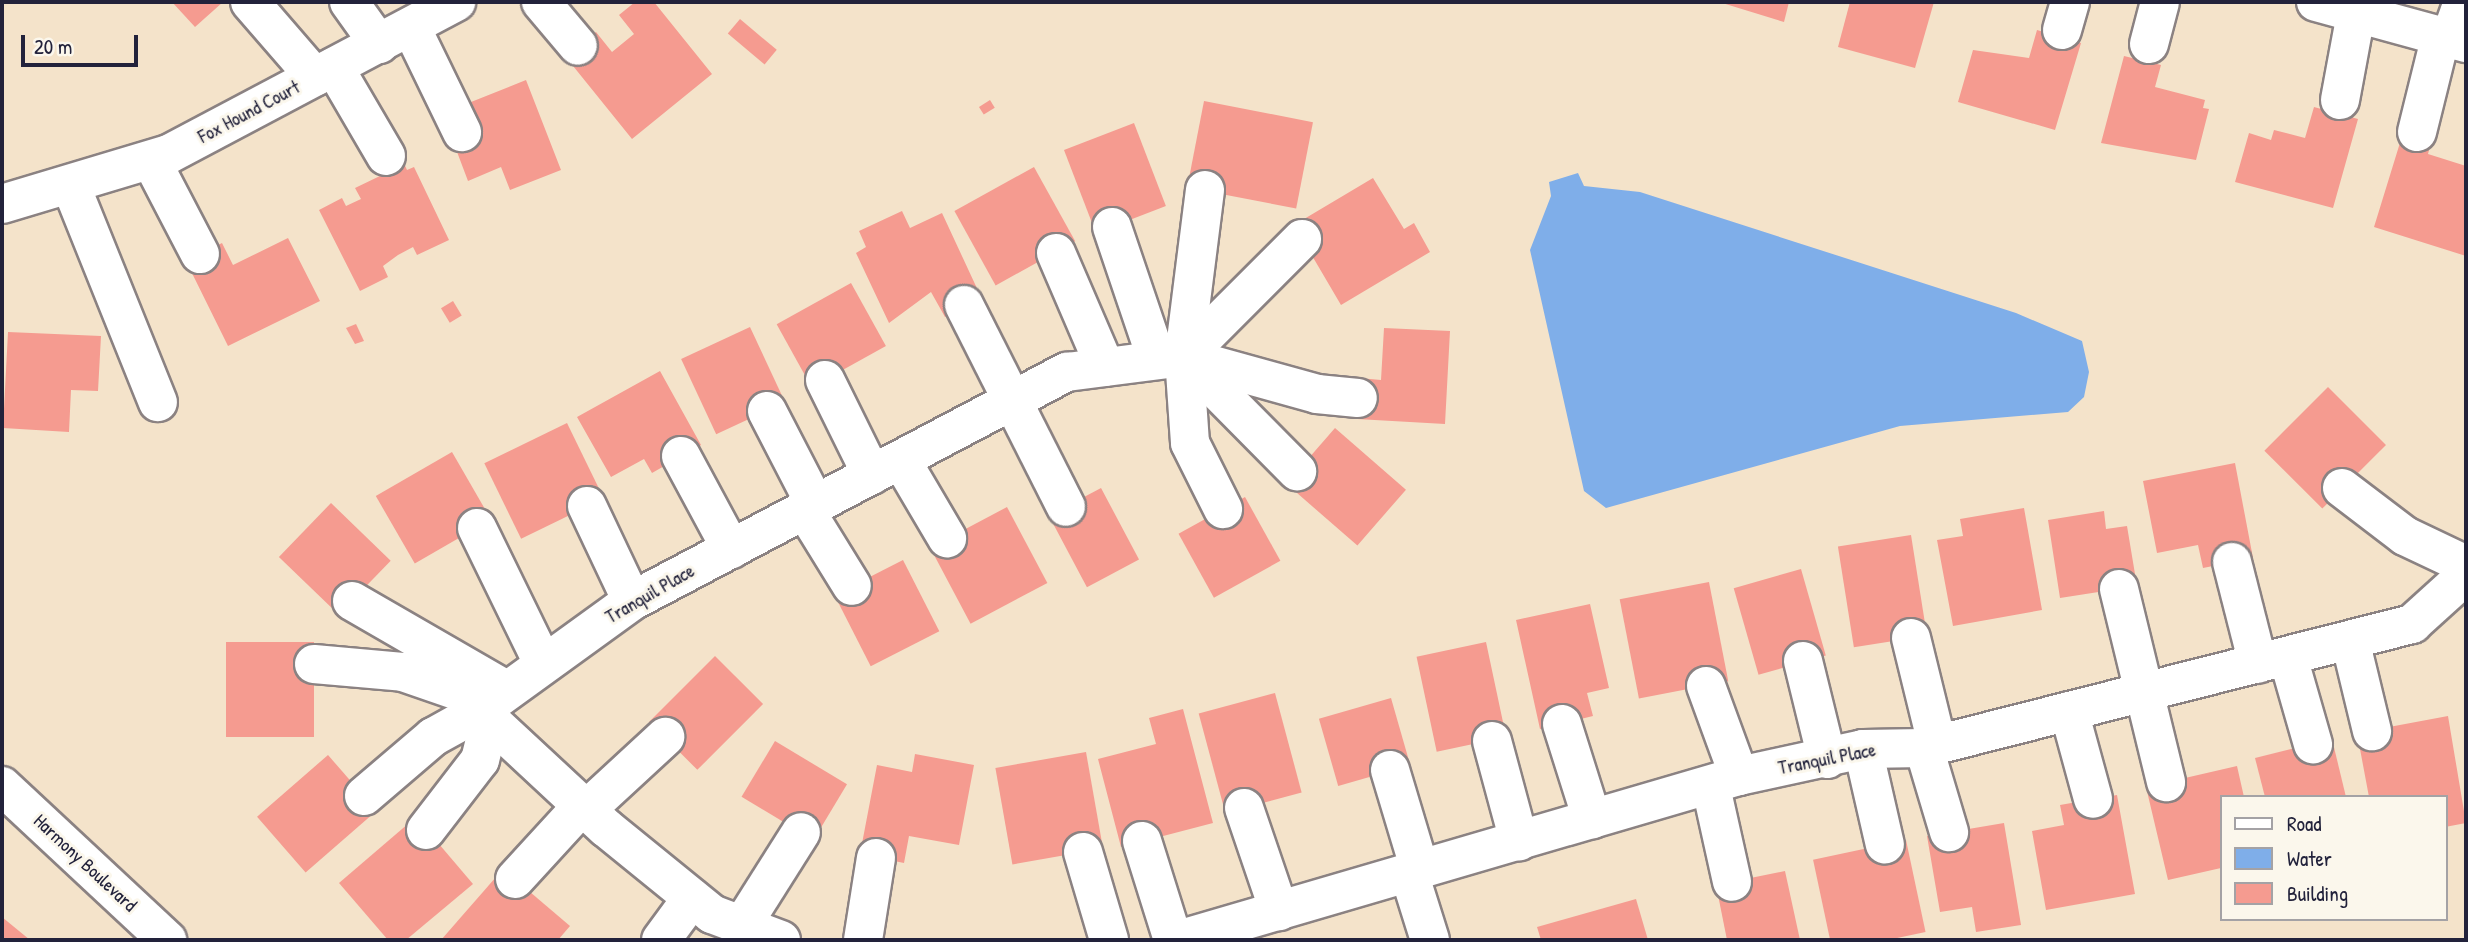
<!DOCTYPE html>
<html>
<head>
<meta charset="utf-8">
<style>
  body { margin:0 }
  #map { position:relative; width:2468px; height:942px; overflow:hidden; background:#f4e3ca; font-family:"Patrick Hand",sans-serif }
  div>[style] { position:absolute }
  .water>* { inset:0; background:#7faee9 }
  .building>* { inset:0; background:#f59b90; transform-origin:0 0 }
  .roads { filter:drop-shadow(2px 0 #8b8282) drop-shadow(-2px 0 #8b8282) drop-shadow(0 2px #8b8282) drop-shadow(0 -2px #8b8282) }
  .minor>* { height:38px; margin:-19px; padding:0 19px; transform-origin:19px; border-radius:19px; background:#fff }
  span { translate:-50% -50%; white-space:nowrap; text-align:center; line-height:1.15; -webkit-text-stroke:6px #fbf7ec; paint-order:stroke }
  .street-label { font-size:19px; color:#22223b }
  .frame { position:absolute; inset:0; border:4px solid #22223b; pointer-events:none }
  .legend { position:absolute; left:2220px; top:795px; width:228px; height:126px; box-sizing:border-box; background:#fbf7ec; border:2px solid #a4a2a5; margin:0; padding:9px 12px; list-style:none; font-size:21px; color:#22223b }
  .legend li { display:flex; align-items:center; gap:14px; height:35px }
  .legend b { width:35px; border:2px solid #a4a2a5 }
  .scale { position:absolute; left:21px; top:35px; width:117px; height:32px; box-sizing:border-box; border:4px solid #22223b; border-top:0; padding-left:9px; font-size:21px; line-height:24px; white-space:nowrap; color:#22223b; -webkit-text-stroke:5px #fbf7ec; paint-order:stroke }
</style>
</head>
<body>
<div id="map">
  <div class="water">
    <i style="clip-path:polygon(1578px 173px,1584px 186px,1640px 192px,2016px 313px,2082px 341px,2089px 372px,2084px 397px,2068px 412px,1900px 426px,1606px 508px,1584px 491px,1530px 250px,1551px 196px,1549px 182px)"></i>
  </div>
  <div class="building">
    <i style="clip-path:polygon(172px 2px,223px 2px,195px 27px)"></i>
    <i style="clip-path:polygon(635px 2px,654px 2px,712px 74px,632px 139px,565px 56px,596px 32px,612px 52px,634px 34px,619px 15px)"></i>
    <i style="clip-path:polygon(1719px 2px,1789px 2px,1784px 22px)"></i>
    <i style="clip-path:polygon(1850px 2px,1934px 2px,1915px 68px,1838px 47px)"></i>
    <i style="left:740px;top:19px;width:48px;height:19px;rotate:40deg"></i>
    <i style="clip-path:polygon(2037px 30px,2081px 43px,2055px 130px,1958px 102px,1973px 50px,2029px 58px)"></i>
    <i style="clip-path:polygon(2124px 56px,2161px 65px,2155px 87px,2205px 100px,2203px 108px,2209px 109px,2196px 160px,2101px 143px)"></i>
    <i style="clip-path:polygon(526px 80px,561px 170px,510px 190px,501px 167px,468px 181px,451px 136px,466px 104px)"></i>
    <i style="left:990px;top:100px;width:9px;height:13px;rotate:58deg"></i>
    <i style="left:1204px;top:101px;width:111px;height:88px;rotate:11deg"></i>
    <i style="clip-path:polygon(2314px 107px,2358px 119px,2333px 208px,2235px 182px,2249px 133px,2271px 140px,2274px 130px,2305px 138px)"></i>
    <i style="left:1134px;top:123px;width:89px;height:75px;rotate:69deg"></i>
    <i style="clip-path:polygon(2403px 133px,2431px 142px,2428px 154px,2466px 166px,2466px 256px,2374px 227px)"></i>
    <i style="clip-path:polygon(398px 151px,407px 170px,414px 167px,449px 240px,417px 255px,413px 247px,398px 255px,383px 266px,388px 277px,360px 291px,319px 210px,342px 198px,346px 206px,361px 199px,355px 188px,382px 175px,375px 162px)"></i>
    <i style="left:1034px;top:167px;width:85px;height:91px;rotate:61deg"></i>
    <i style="clip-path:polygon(1373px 178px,1404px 229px,1414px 223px,1430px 252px,1341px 305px,1294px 225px)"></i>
    <i style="clip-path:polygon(902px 211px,910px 228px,942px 213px,981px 297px,945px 317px,931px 292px,889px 323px,856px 253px,866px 247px,859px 231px)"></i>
    <i style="clip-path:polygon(288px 238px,320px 301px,228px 346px,186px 261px,222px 243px,233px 265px)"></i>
    <i style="left:851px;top:283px;width:72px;height:85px;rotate:61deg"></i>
    <i style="left:453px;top:301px;width:17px;height:14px;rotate:59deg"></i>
    <i style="clip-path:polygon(356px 324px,364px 341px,355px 344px,346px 328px)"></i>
    <i style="left:750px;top:327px;width:83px;height:76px;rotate:65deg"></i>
    <i style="clip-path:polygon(1384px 328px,1450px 331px,1445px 424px,1357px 419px,1359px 378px,1381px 380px)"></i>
    <i style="clip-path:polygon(8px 332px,101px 336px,98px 391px,71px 390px,69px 432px,3px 428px)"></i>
    <i style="clip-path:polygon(660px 371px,701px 445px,652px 473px,644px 459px,611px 477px,577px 417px)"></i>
    <i style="left:2328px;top:387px;width:82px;height:90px;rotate:45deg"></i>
    <i style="left:567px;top:423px;width:84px;height:92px;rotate:64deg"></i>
    <i style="left:1335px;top:428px;width:94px;height:74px;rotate:41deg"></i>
    <i style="left:452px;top:452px;width:78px;height:88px;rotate:60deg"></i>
    <i style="clip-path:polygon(2235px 463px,2253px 558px,2203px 568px,2198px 545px,2157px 553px,2143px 481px)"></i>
    <i style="left:1101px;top:488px;width:81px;height:59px;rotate:62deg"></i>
    <i style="left:1245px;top:497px;width:73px;height:76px;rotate:61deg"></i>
    <i style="left:331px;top:503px;width:83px;height:75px;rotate:44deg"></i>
    <i style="left:1007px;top:507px;width:86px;height:87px;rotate:62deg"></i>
    <i style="clip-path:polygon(2024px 508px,2042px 610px,1953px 626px,1937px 540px,1963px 536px,1960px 519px)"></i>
    <i style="clip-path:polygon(2104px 511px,2106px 529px,2127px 526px,2137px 586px,2060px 598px,2048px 520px)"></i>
    <i style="left:1911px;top:535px;width:102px;height:74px;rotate:81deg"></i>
    <i style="left:903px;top:560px;width:80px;height:77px;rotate:63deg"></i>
    <i style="left:1801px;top:569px;width:90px;height:70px;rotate:74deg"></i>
    <i style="left:1709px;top:582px;width:101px;height:91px;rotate:79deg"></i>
    <i style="clip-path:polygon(1590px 604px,1609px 688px,1587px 693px,1593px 716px,1540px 729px,1516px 620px)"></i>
    <i style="left:226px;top:642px;width:88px;height:95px"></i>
    <i style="left:1486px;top:642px;width:97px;height:71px;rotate:78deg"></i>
    <i style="left:715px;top:656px;width:68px;height:93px;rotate:45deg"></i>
    <i style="left:1275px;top:693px;width:103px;height:79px;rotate:75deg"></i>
    <i style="left:1391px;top:698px;width:70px;height:75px;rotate:74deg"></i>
    <i style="clip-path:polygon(1183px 709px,1213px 823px,1121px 847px,1098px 759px,1156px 744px,1149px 718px)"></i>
    <i style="clip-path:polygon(2448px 716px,2466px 823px,2445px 827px,2445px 797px,2369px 797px,2357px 733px)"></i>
    <i style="clip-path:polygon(2332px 739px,2346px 797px,2265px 797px,2255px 758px)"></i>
    <i style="left:775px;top:741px;width:84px;height:65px;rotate:31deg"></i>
    <i style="left:1086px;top:752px;width:98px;height:92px;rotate:80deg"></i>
    <i style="clip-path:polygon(915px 754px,974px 765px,959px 845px,909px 836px,904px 863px,860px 854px,877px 765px,912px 772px)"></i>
    <i style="left:328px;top:755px;width:74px;height:94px;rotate:49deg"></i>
    <i style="clip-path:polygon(2237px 766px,2244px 797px,2221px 797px,2221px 868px,2168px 880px,2146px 787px)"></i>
    <i style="clip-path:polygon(2117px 795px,2135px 894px,2046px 910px,2032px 831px,2064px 825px,2060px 805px)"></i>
    <i style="clip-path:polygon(416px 817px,473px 884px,406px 940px,388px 940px,339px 883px)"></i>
    <i style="clip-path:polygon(2004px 823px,2021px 925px,1976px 932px,1972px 907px,1940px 912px,1927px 836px)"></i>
    <i style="left:1906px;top:840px;width:94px;height:95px;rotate:78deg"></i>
    <i style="clip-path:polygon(503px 869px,570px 926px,558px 940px,441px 940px)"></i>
    <i style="clip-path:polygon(1785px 871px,1800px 940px,1727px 940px,1716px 885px)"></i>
    <i style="clip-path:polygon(1636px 899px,1648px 940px,1541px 940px,1537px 927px)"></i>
    <i style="clip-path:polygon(2px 917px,30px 940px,2px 940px)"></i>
  </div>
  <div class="roads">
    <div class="minor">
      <i style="left:250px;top:2px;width:99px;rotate:49.1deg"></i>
      <i style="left:349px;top:2px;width:52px;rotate:54.5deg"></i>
      <i style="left:541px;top:2px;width:57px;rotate:49.9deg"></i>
      <i style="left:2316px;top:2px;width:156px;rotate:15.3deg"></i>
      <i style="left:411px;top:27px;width:117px;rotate:64.1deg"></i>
      <i style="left:2062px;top:30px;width:29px;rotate:-74deg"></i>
      <i style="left:2449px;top:41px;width:41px;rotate:-70.3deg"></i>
      <i style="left:2149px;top:44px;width:43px;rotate:-75.3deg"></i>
      <i style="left:334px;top:67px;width:103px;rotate:59.7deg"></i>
      <i style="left:2340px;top:100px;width:87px;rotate:-79.5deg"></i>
      <i style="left:2417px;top:132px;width:96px;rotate:-76.1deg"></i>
      <i style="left:151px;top:160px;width:106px;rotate:62.5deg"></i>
      <i style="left:71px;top:186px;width:233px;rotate:68.1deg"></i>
      <i style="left:1205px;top:190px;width:168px;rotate:97.2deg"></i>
      <i style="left:1184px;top:357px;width:86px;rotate:86deg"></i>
      <i style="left:1190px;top:443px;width:74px;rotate:63.4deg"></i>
      <i style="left:2px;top:204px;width:174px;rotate:-16.7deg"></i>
      <i style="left:169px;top:154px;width:325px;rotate:-27.9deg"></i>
      <i style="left:1112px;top:227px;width:140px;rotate:71.3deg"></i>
      <i style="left:1056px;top:253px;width:124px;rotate:66.7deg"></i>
      <i style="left:964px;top:305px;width:226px;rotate:63.2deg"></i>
      <i style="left:1184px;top:357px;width:167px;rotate:-45deg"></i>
      <i style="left:1184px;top:357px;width:161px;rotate:45.3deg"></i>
      <i style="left:825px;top:380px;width:106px;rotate:63.7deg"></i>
      <i style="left:767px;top:411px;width:105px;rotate:62.7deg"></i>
      <i style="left:681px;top:456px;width:106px;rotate:61.7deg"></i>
      <i style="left:901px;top:460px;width:91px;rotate:59.5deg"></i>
      <i style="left:2342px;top:488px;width:79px;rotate:37.3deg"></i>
      <i style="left:2405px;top:536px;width:68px;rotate:25.4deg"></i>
      <i style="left:587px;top:506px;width:105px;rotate:64.7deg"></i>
      <i style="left:805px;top:510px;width:89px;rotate:58.3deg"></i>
      <i style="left:477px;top:528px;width:148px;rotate:64deg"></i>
      <i style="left:2232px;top:562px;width:105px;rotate:75.7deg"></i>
      <i style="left:2119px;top:589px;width:199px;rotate:76.3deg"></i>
      <i style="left:352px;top:601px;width:178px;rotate:30deg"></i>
      <i style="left:1911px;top:638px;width:109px;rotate:76.2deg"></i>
      <i style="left:2350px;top:640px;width:94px;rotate:76.4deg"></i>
      <i style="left:2288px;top:657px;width:91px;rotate:74deg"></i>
      <i style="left:1803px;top:661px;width:101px;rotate:76.2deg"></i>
      <i style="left:314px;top:664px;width:89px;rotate:5.1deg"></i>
      <i style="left:403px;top:672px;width:92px;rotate:19deg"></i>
      <i style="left:1706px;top:686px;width:96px;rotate:69.9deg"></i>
      <i style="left:2069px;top:711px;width:91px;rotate:74.7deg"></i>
      <i style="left:1562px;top:724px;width:100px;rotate:72.5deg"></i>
      <i style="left:1492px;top:741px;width:104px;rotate:74.9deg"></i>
      <i style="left:1924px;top:748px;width:88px;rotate:73.4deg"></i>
      <i style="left:1863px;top:749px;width:98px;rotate:77.1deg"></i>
      <i style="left:1390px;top:770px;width:104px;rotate:73.3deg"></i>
      <i style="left:2px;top:786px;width:226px;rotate:43deg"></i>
      <i style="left:1711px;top:787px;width:97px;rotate:77.5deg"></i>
      <i style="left:364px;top:796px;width:91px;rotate:-40.5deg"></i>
      <i style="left:433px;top:737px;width:54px;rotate:-29deg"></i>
      <i style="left:1244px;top:808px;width:109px;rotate:71.2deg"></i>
      <i style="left:586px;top:810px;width:108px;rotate:-42.7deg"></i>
      <i style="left:426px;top:830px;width:88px;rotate:-52.4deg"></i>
      <i style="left:480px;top:760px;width:41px;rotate:-76deg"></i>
      <i style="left:1142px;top:841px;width:104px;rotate:72.6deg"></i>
      <i style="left:1083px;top:852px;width:92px;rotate:73.5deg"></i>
      <i style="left:1409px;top:873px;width:70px;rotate:72.6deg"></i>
      <i style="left:515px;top:879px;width:99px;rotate:-47.5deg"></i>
      <i style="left:741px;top:927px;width:112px;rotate:-57.7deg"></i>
      <i style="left:661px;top:940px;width:52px;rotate:-53.6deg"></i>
      <i style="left:781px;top:940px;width:74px;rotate:-159.4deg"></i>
      <i style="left:712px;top:914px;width:136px;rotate:-140.9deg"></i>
      <i style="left:606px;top:828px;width:172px;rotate:-137.1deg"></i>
      <i style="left:480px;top:711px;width:188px;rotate:-35.9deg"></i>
      <i style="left:632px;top:601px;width:492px;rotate:-27.8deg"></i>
      <i style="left:1067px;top:372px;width:118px;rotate:-7.3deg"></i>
      <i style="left:1184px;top:357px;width:138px;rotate:15.5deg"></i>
      <i style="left:1317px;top:394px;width:41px;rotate:5.6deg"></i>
      <i style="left:863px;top:940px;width:83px;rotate:-81deg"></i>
      <i style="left:1178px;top:940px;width:584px;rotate:-16.3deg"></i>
      <i style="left:1739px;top:776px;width:127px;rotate:-12.3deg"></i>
      <i style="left:1863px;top:749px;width:61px;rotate:-0.9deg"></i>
      <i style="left:1924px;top:748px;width:504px;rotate:-14.26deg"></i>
      <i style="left:2412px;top:624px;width:73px;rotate:-42.2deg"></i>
    </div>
  </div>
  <div class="street-label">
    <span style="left:249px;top:112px;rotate:-28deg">Fox Hound Court</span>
    <span style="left:650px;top:594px;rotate:-30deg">Tranquil Place</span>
    <span style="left:1827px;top:759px;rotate:-11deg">Tranquil Place</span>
    <span style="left:85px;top:863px;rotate:43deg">Harmony Boulevard</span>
  </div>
  <div class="frame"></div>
  <ul class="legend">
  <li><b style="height:9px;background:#fff"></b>Road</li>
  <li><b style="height:19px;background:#7faee9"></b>Water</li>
  <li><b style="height:19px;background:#f59b90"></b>Building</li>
  </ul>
  <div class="scale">20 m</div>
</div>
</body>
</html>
